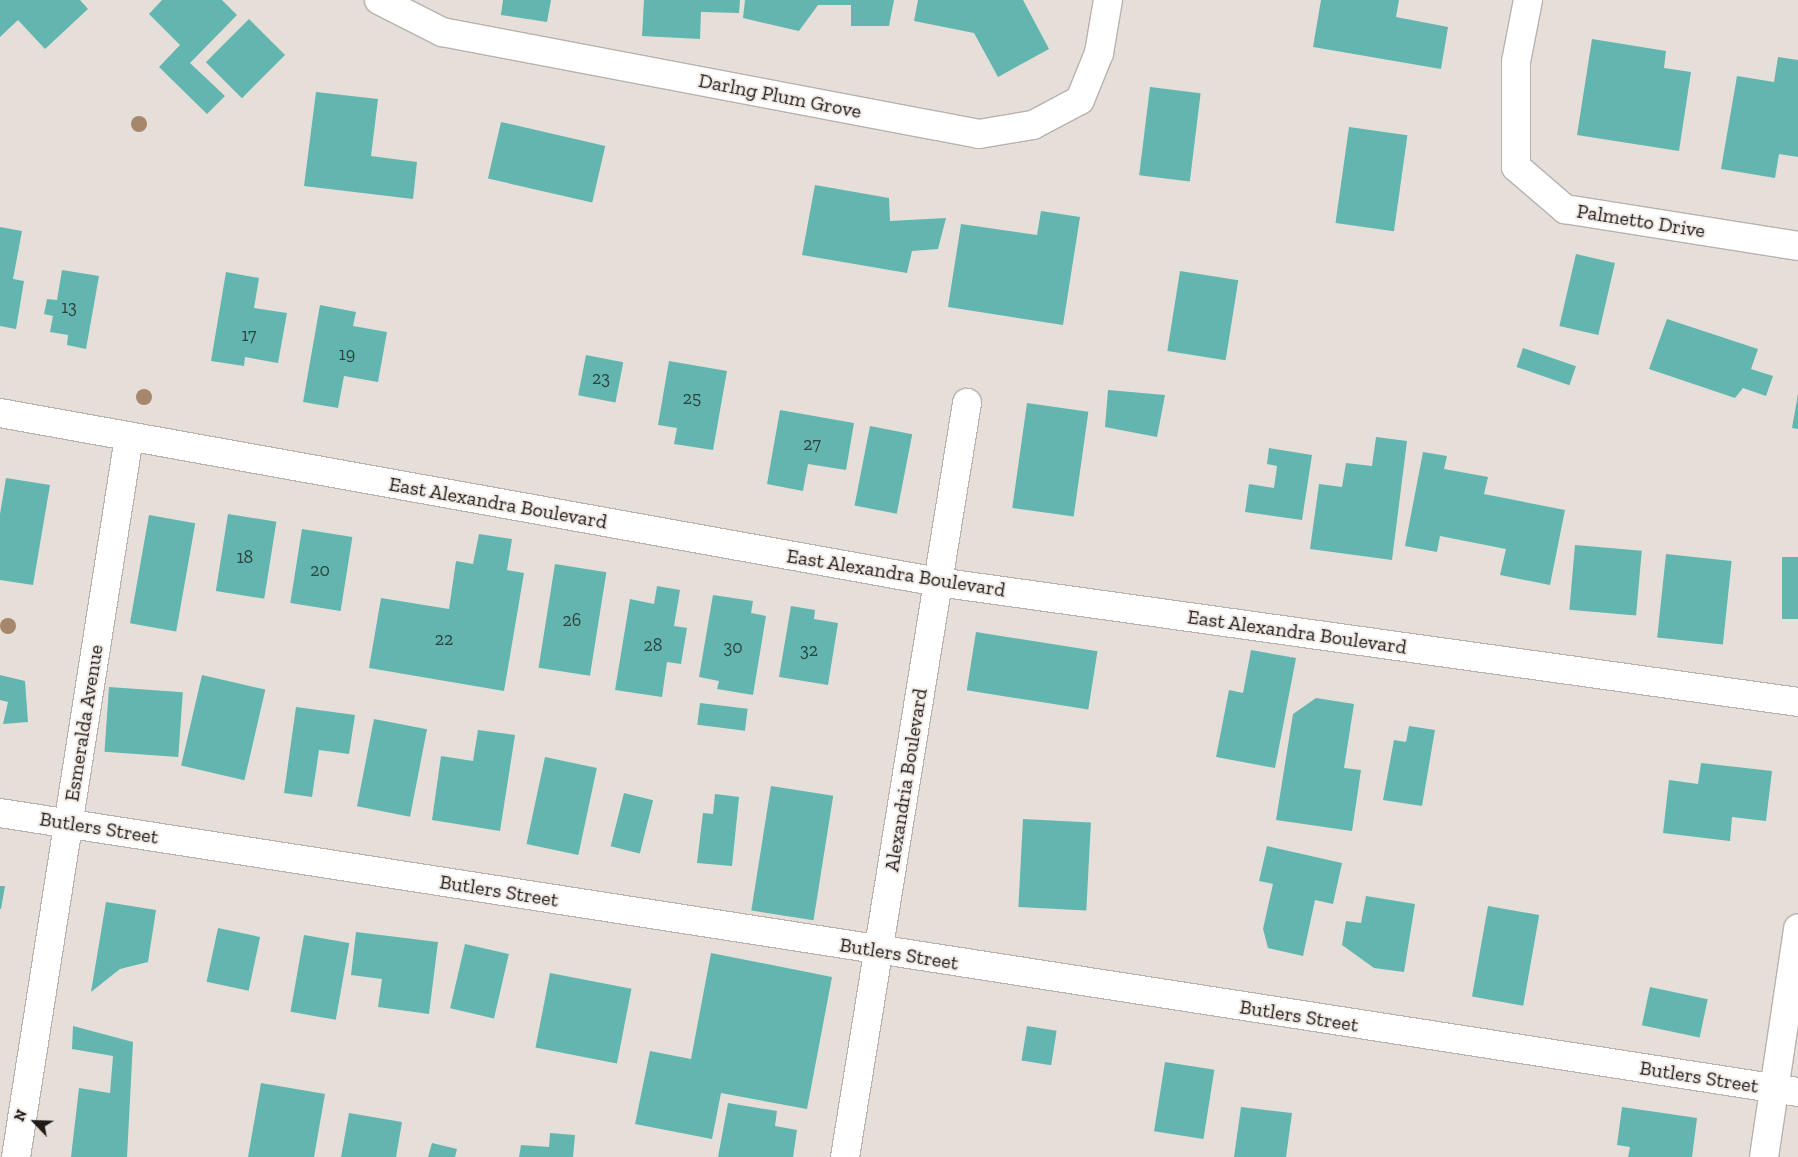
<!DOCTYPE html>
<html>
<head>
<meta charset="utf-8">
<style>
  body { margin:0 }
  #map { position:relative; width:1798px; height:1157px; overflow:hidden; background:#e6dfd9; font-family:"Zilla Slab",serif }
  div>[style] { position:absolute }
  .building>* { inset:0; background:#62b6af; transform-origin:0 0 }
  .roads { filter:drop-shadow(1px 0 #b8b1ac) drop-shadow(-1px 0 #b8b1ac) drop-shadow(0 1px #b8b1ac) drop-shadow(0 -1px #b8b1ac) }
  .minor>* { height:28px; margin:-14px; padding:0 14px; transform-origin:14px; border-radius:14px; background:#fff }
  .trees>* { width:16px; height:16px; margin:-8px; border-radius:50%; background:#a6876c }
  span { translate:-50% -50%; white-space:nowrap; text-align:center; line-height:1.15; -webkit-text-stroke:4px #f4ece7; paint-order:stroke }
  .number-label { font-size:18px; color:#2f423e }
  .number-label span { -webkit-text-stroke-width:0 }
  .street-label { font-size:20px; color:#1e1b19 }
  .north { position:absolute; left:10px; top:1097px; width:50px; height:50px; -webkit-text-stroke:4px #f4ece7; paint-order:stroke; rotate:294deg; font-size:14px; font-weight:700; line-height:20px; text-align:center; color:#1e1b19 }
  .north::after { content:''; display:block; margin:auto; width:18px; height:22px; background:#1e1b19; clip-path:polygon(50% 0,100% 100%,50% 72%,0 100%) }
</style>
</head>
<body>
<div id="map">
  <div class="building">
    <i style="clip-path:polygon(0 0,80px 0,88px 9px,45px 49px,18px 20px,0 37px)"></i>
    <i style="clip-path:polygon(162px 0,222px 0,237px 15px,190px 63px,225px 96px,207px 114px,159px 67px,180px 45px,149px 14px)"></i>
    <i style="clip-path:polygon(503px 0,551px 0,547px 22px,501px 15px)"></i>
    <i style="clip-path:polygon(644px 0,740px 0,739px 13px,701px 12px,700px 39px,642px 36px)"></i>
    <i style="clip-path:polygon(745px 0,894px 0,889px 26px,851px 26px,851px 5px,818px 5px,799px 31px,743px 18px)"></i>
    <i style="clip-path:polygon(918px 0,1023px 0,1049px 49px,998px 77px,974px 33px,914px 21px)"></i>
    <i style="clip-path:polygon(1321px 0,1399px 0,1396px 17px,1448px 27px,1441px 69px,1313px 47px)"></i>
    <i style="left:249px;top:19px;width:51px;height:61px;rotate:45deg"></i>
    <i style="clip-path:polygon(1592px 39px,1666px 51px,1664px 68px,1691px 72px,1679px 151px,1577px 135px)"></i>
    <i style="clip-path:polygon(1778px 57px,1798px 60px,1798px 157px,1779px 154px,1775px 178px,1721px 169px,1737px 76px,1774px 82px)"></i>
    <i style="left:1150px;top:87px;width:51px;height:89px;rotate:7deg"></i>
    <i style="clip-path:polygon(316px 92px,378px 99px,371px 156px,417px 162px,413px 199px,304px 186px)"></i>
    <i style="left:501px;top:122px;width:107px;height:58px;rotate:13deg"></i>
    <i style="left:1349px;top:127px;width:59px;height:97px;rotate:8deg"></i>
    <i style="clip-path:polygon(815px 185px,889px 198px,890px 221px,946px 218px,938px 249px,912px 251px,907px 273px,802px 255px)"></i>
    <i style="clip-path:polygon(1041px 211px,1080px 217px,1063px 325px,948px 307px,961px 224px,1037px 235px)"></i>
    <i style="clip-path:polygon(0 227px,22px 231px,13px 279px,24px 281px,16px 329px,0 326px)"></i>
    <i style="left:1576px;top:254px;width:40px;height:74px;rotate:13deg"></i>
    <i style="clip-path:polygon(62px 270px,99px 276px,86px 349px,67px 345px,68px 335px,50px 332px,53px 316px,44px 314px,47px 299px,57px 300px)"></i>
    <i style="left:1180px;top:271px;width:59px;height:81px;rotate:9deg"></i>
    <i style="clip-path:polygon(226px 272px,259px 278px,254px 308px,287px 313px,278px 363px,245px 357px,244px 366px,211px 361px)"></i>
    <i style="clip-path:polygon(320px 305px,356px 312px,353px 326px,387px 332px,378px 382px,344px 376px,338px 408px,303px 402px)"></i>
    <i style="clip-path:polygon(1667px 319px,1758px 349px,1751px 369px,1773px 376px,1766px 396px,1743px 388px,1735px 398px,1649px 369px)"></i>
    <i style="left:1523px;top:348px;width:56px;height:20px;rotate:19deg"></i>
    <i style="left:586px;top:355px;width:38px;height:41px;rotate:11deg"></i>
    <i style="clip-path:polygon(669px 361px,727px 371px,713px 450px,674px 444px,677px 428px,658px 425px)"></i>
    <i style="clip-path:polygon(1108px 390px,1165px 395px,1157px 437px,1105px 427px)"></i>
    <i style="clip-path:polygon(1798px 394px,1798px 429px,1792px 428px)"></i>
    <i style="left:1027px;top:403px;width:62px;height:106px;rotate:8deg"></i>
    <i style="clip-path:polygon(780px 410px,854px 423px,846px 470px,808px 464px,803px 491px,767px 484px)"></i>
    <i style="left:870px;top:426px;width:43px;height:81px;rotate:11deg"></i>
    <i style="clip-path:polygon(1376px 437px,1407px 441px,1392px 560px,1310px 549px,1319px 484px,1342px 487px,1346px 463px,1372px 466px)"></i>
    <i style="clip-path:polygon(1269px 448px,1312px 455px,1302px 520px,1245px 512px,1249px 484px,1274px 488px,1277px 466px,1267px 464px)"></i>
    <i style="clip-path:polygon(1423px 452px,1447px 456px,1444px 469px,1488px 477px,1484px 494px,1565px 510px,1550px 585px,1500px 575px,1506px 549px,1440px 536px,1437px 552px,1405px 546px)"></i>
    <i style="clip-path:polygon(6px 478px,50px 485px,33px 585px,0 580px,0 514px)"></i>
    <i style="left:228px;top:514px;width:49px;height:78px;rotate:9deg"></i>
    <i style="left:149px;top:515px;width:47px;height:110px;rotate:10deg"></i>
    <i style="left:302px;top:529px;width:51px;height:75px;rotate:9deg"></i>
    <i style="clip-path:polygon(479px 534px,512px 539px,507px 570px,524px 573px,504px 691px,369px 668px,381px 598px,449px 609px,456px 561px,473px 564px)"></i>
    <i style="left:1575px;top:545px;width:67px;height:65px;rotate:5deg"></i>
    <i style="left:1666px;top:554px;width:66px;height:84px;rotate:6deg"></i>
    <i style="left:1782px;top:557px;width:16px;height:62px"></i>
    <i style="left:555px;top:564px;width:52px;height:105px;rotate:9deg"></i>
    <i style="clip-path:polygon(657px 586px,680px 590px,674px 626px,687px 628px,681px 664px,667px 662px,662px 697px,615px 690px,630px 599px,654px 604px)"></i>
    <i style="clip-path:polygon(713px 595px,753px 601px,751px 613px,766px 616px,753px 695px,717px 689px,719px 681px,699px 677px)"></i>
    <i style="clip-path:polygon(791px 606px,815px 610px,814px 619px,838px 623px,828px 685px,779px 677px)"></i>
    <i style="left:976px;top:632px;width:123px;height:59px;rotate:9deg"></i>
    <i style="clip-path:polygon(1251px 650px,1296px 658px,1275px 768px,1216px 757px,1229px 690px,1243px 693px)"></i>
    <i style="clip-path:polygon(0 675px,25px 681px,28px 722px,3px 724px,8px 702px,0 700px)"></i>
    <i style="left:202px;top:675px;width:65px;height:93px;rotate:13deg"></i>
    <i style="left:109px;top:687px;width:74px;height:65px;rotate:4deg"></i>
    <i style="clip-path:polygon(1316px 698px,1354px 704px,1344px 768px,1361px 770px,1352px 831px,1276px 820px,1293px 714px)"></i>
    <i style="left:700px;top:703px;width:48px;height:22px;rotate:7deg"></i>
    <i style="clip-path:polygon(296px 707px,355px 715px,349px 754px,319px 750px,312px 797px,284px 793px)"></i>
    <i style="left:374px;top:719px;width:54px;height:89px;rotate:11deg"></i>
    <i style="clip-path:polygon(1409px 726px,1435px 730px,1422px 806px,1383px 800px,1394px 740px,1406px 742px)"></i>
    <i style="clip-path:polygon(478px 730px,515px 735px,500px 831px,432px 820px,441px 756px,473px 761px)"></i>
    <i style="left:545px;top:757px;width:53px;height:89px;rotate:12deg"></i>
    <i style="clip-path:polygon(1701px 763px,1772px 771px,1766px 821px,1732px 817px,1730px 841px,1663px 833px,1669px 780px,1698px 784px)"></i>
    <i style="left:771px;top:786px;width:63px;height:126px;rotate:9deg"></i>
    <i style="left:624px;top:793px;width:30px;height:55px;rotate:14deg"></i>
    <i style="clip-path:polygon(715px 794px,739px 797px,732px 866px,697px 863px,703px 813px,713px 814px)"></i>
    <i style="left:1023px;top:819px;width:68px;height:88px;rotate:3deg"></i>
    <i style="clip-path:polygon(1267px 846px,1342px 863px,1333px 904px,1315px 900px,1303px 956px,1268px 948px,1263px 929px,1273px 884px,1259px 881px)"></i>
    <i style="clip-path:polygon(0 886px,5px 886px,1px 909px,0 909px)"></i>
    <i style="clip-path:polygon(1366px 896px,1415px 904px,1404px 972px,1374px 968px,1342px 945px,1346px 921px,1361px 923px)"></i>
    <i style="clip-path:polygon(106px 902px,156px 910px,148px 962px,120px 969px,91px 992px)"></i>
    <i style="left:1488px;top:906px;width:52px;height:92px;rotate:10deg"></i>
    <i style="left:218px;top:928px;width:43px;height:55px;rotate:12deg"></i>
    <i style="clip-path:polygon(356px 932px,438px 942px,429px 1014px,378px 1007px,382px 979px,351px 975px)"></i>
    <i style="left:304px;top:935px;width:46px;height:78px;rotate:10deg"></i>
    <i style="left:465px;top:944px;width:45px;height:66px;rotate:13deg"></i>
    <i style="clip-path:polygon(711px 953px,832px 977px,807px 1109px,721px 1093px,712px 1139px,635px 1124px,650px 1051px,691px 1059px)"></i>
    <i style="left:550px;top:973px;width:83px;height:76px;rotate:11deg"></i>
    <i style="left:1650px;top:987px;width:59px;height:39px;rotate:12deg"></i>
    <i style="clip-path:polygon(73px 1026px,133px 1042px,127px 1157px,71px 1157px,79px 1088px,110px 1093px,113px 1056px,72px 1049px)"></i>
    <i style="left:1027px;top:1026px;width:30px;height:35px;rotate:9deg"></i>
    <i style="left:1165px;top:1062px;width:50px;height:70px;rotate:9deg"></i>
    <i style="clip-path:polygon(261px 1083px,325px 1094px,314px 1157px,248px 1157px)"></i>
    <i style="clip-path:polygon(728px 1103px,777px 1111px,775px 1126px,797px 1130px,793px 1157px,718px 1157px)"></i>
    <i style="clip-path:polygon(1241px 1107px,1292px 1113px,1286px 1157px,1234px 1157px)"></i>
    <i style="clip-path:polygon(1622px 1107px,1697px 1118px,1692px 1157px,1628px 1157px,1630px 1147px,1617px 1145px)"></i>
    <i style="clip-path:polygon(349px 1113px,402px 1122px,396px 1157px,341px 1157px)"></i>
    <i style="clip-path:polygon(550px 1133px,575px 1135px,573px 1157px,519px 1157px,521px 1145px,549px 1147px)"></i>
    <i style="clip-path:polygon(432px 1143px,457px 1149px,455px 1157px,428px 1157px)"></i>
  </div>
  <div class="roads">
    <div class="minor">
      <i style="left:379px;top:0;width:71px;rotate:26.9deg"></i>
      <i style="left:442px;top:32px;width:547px;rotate:10.75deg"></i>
      <i style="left:979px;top:134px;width:55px;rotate:-9.5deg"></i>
      <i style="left:1033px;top:125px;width:53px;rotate:-28deg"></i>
      <i style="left:1080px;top:100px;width:51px;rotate:-68deg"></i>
      <i style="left:1099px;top:53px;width:54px;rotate:-80.4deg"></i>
      <i style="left:1528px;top:0;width:63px;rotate:101deg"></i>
      <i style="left:1516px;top:62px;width:105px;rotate:90deg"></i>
      <i style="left:1516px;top:167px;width:65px;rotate:40.6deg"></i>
      <i style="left:1565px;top:209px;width:236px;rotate:9deg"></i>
      <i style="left:0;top:413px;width:953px;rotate:10.21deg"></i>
      <i style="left:938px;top:582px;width:868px;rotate:7.94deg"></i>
      <i style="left:0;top:813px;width:1820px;rotate:8.82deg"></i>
      <i style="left:16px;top:1157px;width:729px;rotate:-81.08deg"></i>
      <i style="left:845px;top:1157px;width:764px;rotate:-80.81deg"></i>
      <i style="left:1764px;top:1157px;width:231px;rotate:-81.5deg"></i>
    </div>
  </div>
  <div class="trees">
    <i style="left:139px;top:124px"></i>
    <i style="left:144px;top:397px"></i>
    <i style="left:8px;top:626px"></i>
  </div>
  <div class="number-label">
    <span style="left:69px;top:307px">13</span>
    <span style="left:249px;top:335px">17</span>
    <span style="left:347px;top:354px">19</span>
    <span style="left:601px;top:378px">23</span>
    <span style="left:692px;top:398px">25</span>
    <span style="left:812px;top:444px">27</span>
    <span style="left:245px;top:557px">18</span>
    <span style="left:320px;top:570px">20</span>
    <span style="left:572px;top:620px">26</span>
    <span style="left:444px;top:639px">22</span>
    <span style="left:653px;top:645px">28</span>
    <span style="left:733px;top:647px">30</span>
    <span style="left:809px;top:650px">32</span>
  </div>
  <div class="street-label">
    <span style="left:780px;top:96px;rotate:11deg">Darlng Plum Grove</span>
    <span style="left:1641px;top:221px;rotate:9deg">Palmetto Drive</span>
    <span style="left:498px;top:503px;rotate:10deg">East Alexandra Boulevard</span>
    <span style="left:896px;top:573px;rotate:9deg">East Alexandra Boulevard</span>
    <span style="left:1297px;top:632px;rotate:8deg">East Alexandra Boulevard</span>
    <span style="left:84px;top:723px;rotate:-81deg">Esmeralda Avenue</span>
    <span style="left:906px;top:780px;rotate:-81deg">Alexandria Boulevard</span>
    <span style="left:99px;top:828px;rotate:9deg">Butlers Street</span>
    <span style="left:499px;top:891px;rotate:9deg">Butlers Street</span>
    <span style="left:899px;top:954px;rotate:9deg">Butlers Street</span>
    <span style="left:1299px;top:1016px;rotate:9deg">Butlers Street</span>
    <span style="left:1699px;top:1077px;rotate:9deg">Butlers Street</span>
  </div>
  <div class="north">N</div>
</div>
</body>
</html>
